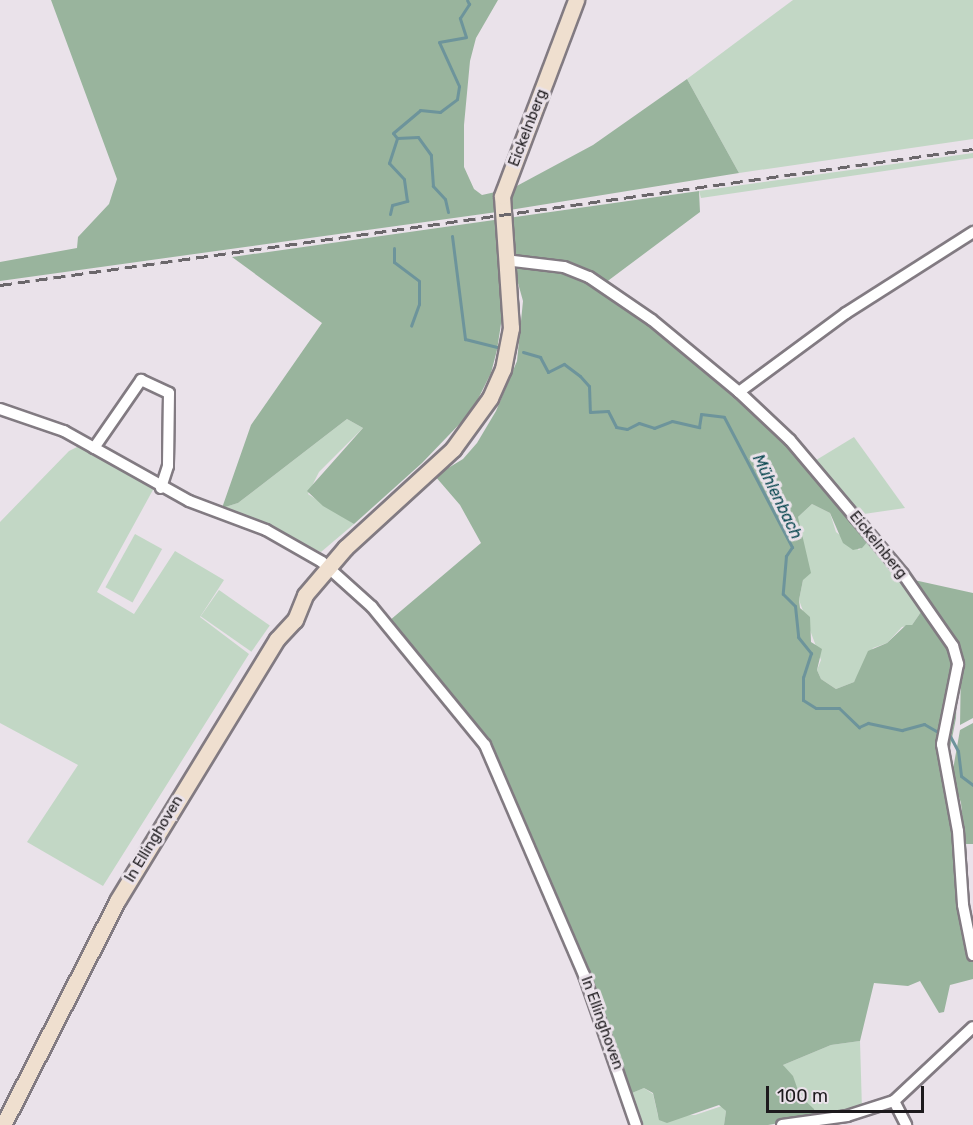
<!DOCTYPE html>
<html>
<head>
<meta charset="utf-8">
<style>
  body { margin:0 }
  #map { position:relative; width:973px; height:1125px; overflow:hidden; background:#eae2ea; font-family:Rubik,sans-serif }
  div>[style] { position:absolute }
  .green>* { inset:0; background:#c2d7c5; transform-origin:0 0 }
  .forest>* { inset:0; background:#99b49d }
  .stream>* { height:3px; margin:-1.5px; padding:0 1.5px; transform-origin:1.5px; border-radius:1.5px; background:#6d949b }
  .roads { filter:drop-shadow(2px 0 #827b82) drop-shadow(-2px 0 #827b82) drop-shadow(0 2px #827b82) drop-shadow(0 -2px #827b82) }
  .street>* { height:10px; margin:-5px; padding:0 5px; transform-origin:5px; border-radius:5px; background:#fff }
  .secondary>* { height:15px; margin:-7.5px; padding:0 7.5px; transform-origin:7.5px; border-radius:7.5px; background:#efdfcf }
  .rail>* { height:3px; margin-top:-1.5px; transform-origin:0; background:repeating-linear-gradient(90deg,#6b676b 0 12px,transparent 0 18px) }
  span { translate:-50% -50%; white-space:nowrap; text-align:center; line-height:1.15; -webkit-text-stroke:6px #eae2ea; paint-order:stroke }
  .street-label { font-size:15px; color:#1d1a1d }
  .water-label { font-size:16px; color:#08464f; font-style:italic }
  .scale { position:absolute; left:766px; top:1086px; width:158px; height:27px; box-sizing:border-box; border:3px solid #1d1a1d; border-top:0; padding-left:8px; font-size:18px; line-height:21px; white-space:nowrap; color:#1d1a1d; -webkit-text-stroke:4px #eae2ea; paint-order:stroke }
</style>
</head>
<body>
<div id="map">
  <div class="green">
    <i style="clip-path:polygon(793px 0,973px 0,973px 139px,739px 173px,687px 79px)"></i>
    <i style="clip-path:polygon(973px 153px,973px 158px,701px 198px,699px 191px)"></i>
    <i style="clip-path:polygon(347px 419px,363px 428px,319px 472px,308px 494px,354px 524px,321px 552px,222px 508px,238px 503px)"></i>
    <i style="clip-path:polygon(854px 437px,905px 508px,857px 515px,813px 462px)"></i>
    <i style="clip-path:polygon(81px 445px,154px 488px,97px 592px,134px 614px,175px 551px,224px 580px,200px 617px,249px 654px,103px 886px,27px 842px,78px 765px,0 723px,0 522px,69px 451px)"></i>
    <i style="clip-path:polygon(812px 504px,830px 513px,836px 532px,859px 550px,870px 539px,888px 558px,921px 612px,912px 625px,902px 627px,887px 643px,873px 648px,854px 682px,836px 689px,821px 679px,817px 670px,821px 660px,799px 600px,803px 580px,798px 517px)"></i>
    <i style="left:135px;top:534px;width:31px;height:61px;rotate:29deg"></i>
    <i style="left:219px;top:590px;width:62px;height:32px;rotate:35deg"></i>
    <i style="clip-path:polygon(860px 1041px,862px 1110px,815px 1117px,783px 1065px,831px 1045px)"></i>
    <i style="clip-path:polygon(644px 1088px,653px 1094px,658px 1116px,695px 1115px,722px 1106px,726px 1111px,724px 1125px,640px 1125px,632px 1093px)"></i>
  </div>
  <div class="forest">
    <i style="clip-path:polygon(51px 0,498px 0,476px 38px,470px 61px,464px 125px,464px 167px,474px 189px,482px 195px,513px 188px,593px 145px,687px 79px,739px 173px,497px 212px,0 281px,0 262px,77px 248px,78px 237px,109px 204px,117px 179px)"></i>
    <i style="clip-path:polygon(699px 191px,700px 212px,605px 283px,721px 378px,821px 481px,870px 539px,862px 548px,853px 550px,843px 543px,830px 513px,812px 504px,798px 517px,811px 573px,803px 580px,799px 600px,800px 608px,810px 617px,811px 642px,822px 649px,817px 670px,821px 679px,836px 689px,854px 682px,868px 651px,887px 643px,906px 625px,912px 625px,921px 612px,909px 588px,949px 639px,957px 686px,956px 718px,946px 769px,973px 950px,973px 979px,950px 985px,944px 1012px,939px 1013px,920px 981px,908px 986px,874px 983px,860px 1041px,831px 1045px,783px 1065px,793px 1076px,800px 1096px,814px 1109px,815px 1117px,768px 1125px,724px 1125px,726px 1111px,719px 1105px,667px 1123px,659px 1120px,653px 1093px,644px 1088px,632px 1093px,585px 965px,493px 751px,389px 621px,481px 543px,460px 505px,435px 476px,463px 459px,477px 443px,496px 411px,517px 361px,523px 301px,511px 258px,497px 350px,491px 373px,472px 411px,422px 463px,354px 524px,323px 506px,307px 491px,363px 428px,347px 419px,238px 503px,222px 508px,251px 425px,322px 323px,232px 257px)"></i>
    <i style="clip-path:polygon(914px 580px,973px 593px,973px 718px,960px 725px,961px 665px,954px 637px)"></i>
    <i style="clip-path:polygon(973px 723px,973px 844px,965px 844px,961px 803px,952px 775px,960px 730px)"></i>
  </div>
  <div class="stream">
    <i style="left:448px;top:212px;width:13px;rotate:-103deg"></i>
    <i style="left:445px;top:199px;width:18px;rotate:-133deg"></i>
    <i style="left:433px;top:186px;width:31px;rotate:-94deg"></i>
    <i style="left:431px;top:155px;width:22px;rotate:-126deg"></i>
    <i style="left:418px;top:137px;width:21px;rotate:177deg"></i>
    <i style="left:397px;top:138px;width:6px;rotate:-129deg"></i>
    <i style="left:393px;top:133px;width:35px;rotate:-40deg"></i>
    <i style="left:420px;top:110px;width:20px;rotate:6deg"></i>
    <i style="left:440px;top:112px;width:21px;rotate:-37deg"></i>
    <i style="left:457px;top:99px;width:13px;rotate:-81deg"></i>
    <i style="left:459px;top:86px;width:48px;rotate:-114.4deg"></i>
    <i style="left:439px;top:42px;width:27px;rotate:-10deg"></i>
    <i style="left:466px;top:37px;width:20px;rotate:-108deg"></i>
    <i style="left:460px;top:18px;width:17px;rotate:-57deg"></i>
    <i style="left:469px;top:4px;width:4px;rotate:-117deg"></i>
    <i style="left:390px;top:214px;width:9px;rotate:-77deg"></i>
    <i style="left:392px;top:205px;width:16px;rotate:-15deg"></i>
    <i style="left:407px;top:201px;width:22px;rotate:-98deg"></i>
    <i style="left:404px;top:179px;width:22px;rotate:-133deg"></i>
    <i style="left:389px;top:163px;width:26px;rotate:-72deg"></i>
    <i style="left:452px;top:236px;width:104px;rotate:82.8deg"></i>
    <i style="left:465px;top:339px;width:34px;rotate:14deg"></i>
    <i style="left:394px;top:248px;width:14px;rotate:90deg"></i>
    <i style="left:394px;top:262px;width:31px;rotate:37deg"></i>
    <i style="left:419px;top:281px;width:23px;rotate:90deg"></i>
    <i style="left:419px;top:304px;width:23px;rotate:110deg"></i>
    <i style="left:523px;top:352px;width:18px;rotate:16deg"></i>
    <i style="left:540px;top:357px;width:17px;rotate:62deg"></i>
    <i style="left:548px;top:372px;width:18px;rotate:-27deg"></i>
    <i style="left:564px;top:364px;width:20px;rotate:37deg"></i>
    <i style="left:580px;top:376px;width:13px;rotate:48deg"></i>
    <i style="left:589px;top:386px;width:26px;rotate:88deg"></i>
    <i style="left:590px;top:412px;width:18px;rotate:-3deg"></i>
    <i style="left:608px;top:411px;width:18px;rotate:63deg"></i>
    <i style="left:616px;top:427px;width:11px;rotate:10deg"></i>
    <i style="left:627px;top:429px;width:13px;rotate:-27deg"></i>
    <i style="left:639px;top:423px;width:16px;rotate:18deg"></i>
    <i style="left:654px;top:428px;width:19px;rotate:-21deg"></i>
    <i style="left:672px;top:421px;width:28px;rotate:13deg"></i>
    <i style="left:699px;top:427px;width:13px;rotate:-81deg"></i>
    <i style="left:701px;top:414px;width:23px;rotate:7deg"></i>
    <i style="left:724px;top:417px;width:147px;rotate:62.4deg"></i>
    <i style="left:792px;top:547px;width:11px;rotate:124deg"></i>
    <i style="left:786px;top:556px;width:38px;rotate:95deg"></i>
    <i style="left:783px;top:594px;width:17px;rotate:45deg"></i>
    <i style="left:795px;top:606px;width:31px;rotate:84deg"></i>
    <i style="left:798px;top:637px;width:21px;rotate:51deg"></i>
    <i style="left:811px;top:653px;width:25px;rotate:108deg"></i>
    <i style="left:803px;top:677px;width:23px;rotate:90deg"></i>
    <i style="left:803px;top:700px;width:15px;rotate:32deg"></i>
    <i style="left:816px;top:708px;width:23px"></i>
    <i style="left:839px;top:708px;width:28px;rotate:44deg"></i>
    <i style="left:859px;top:727px;width:10px;rotate:-24deg"></i>
    <i style="left:868px;top:723px;width:35px;rotate:12deg"></i>
    <i style="left:902px;top:730px;width:23px;rotate:-15deg"></i>
    <i style="left:924px;top:724px;width:16px;rotate:30deg"></i>
    <i style="left:950px;top:736px;width:17px;rotate:62deg"></i>
    <i style="left:958px;top:751px;width:25px;rotate:83deg"></i>
    <i style="left:961px;top:776px;width:15px;rotate:37deg"></i>
  </div>
  <div class="roads">
    <div class="street">
      <i style="left:505px;top:260px;width:59px;rotate:6.8deg"></i>
      <i style="left:564px;top:267px;width:27px;rotate:22deg"></i>
      <i style="left:589px;top:277px;width:76px;rotate:34.3deg"></i>
      <i style="left:652px;top:320px;width:113px;rotate:39.6deg"></i>
      <i style="left:739px;top:392px;width:70px;rotate:43.3deg"></i>
      <i style="left:790px;top:440px;width:102px;rotate:49.8deg"></i>
      <i style="left:856px;top:518px;width:73px;rotate:50deg"></i>
      <i style="left:903px;top:574px;width:88px;rotate:55.2deg"></i>
      <i style="left:953px;top:646px;width:19px;rotate:74deg"></i>
      <i style="left:958px;top:664px;width:82px;rotate:101.3deg"></i>
      <i style="left:942px;top:744px;width:88px;rotate:79.6deg"></i>
      <i style="left:958px;top:831px;width:74px;rotate:86.1deg"></i>
      <i style="left:963px;top:905px;width:51px;rotate:78.7deg"></i>
      <i style="left:739px;top:392px;width:133px;rotate:-36.4deg"></i>
      <i style="left:846px;top:313px;width:151px;rotate:-32.5deg"></i>
      <i style="left:0;top:409px;width:68px;rotate:19deg"></i>
      <i style="left:64px;top:431px;width:143px;rotate:29.2deg"></i>
      <i style="left:189px;top:501px;width:82px;rotate:20.6deg"></i>
      <i style="left:266px;top:530px;width:64px;rotate:29.7deg"></i>
      <i style="left:322px;top:562px;width:67px;rotate:42deg"></i>
      <i style="left:372px;top:607px;width:178px;rotate:50.7deg"></i>
      <i style="left:485px;top:745px;width:250px;rotate:66.7deg"></i>
      <i style="left:584px;top:975px;width:159px;rotate:70.9deg"></i>
      <i style="left:94px;top:448px;width:83px;rotate:-55.3deg"></i>
      <i style="left:141px;top:380px;width:31px;rotate:25deg"></i>
      <i style="left:169px;top:393px;width:73px;rotate:90.8deg"></i>
      <i style="left:168px;top:466px;width:23px;rotate:108deg"></i>
      <i style="left:894px;top:1101px;width:27px;rotate:63deg"></i>
      <i style="left:782px;top:1125px;width:66px;rotate:-7.9deg"></i>
      <i style="left:847px;top:1116px;width:49px;rotate:-17.7deg"></i>
      <i style="left:894px;top:1101px;width:108px;rotate:-43.1deg"></i>
    </div>
    <div class="secondary">
      <i style="left:3px;top:1125px;width:251px;rotate:-63deg"></i>
      <i style="left:117px;top:901px;width:307px;rotate:-58.6deg"></i>
      <i style="left:277px;top:639px;width:26px;rotate:-47deg"></i>
      <i style="left:295px;top:620px;width:27px;rotate:-68deg"></i>
      <i style="left:305px;top:595px;width:62px;rotate:-49.6deg"></i>
      <i style="left:345px;top:548px;width:147px;rotate:-42.5deg"></i>
      <i style="left:453px;top:449px;width:63px;rotate:-54deg"></i>
      <i style="left:490px;top:398px;width:32px;rotate:-66deg"></i>
      <i style="left:503px;top:369px;width:42px;rotate:-79deg"></i>
      <i style="left:511px;top:328px;width:132px;rotate:-93.9deg"></i>
      <i style="left:502px;top:196px;width:210px;rotate:-69.3deg"></i>
    </div>
  </div>
  <div class="rail">
    <i style="left:0;top:285px;width:982px;rotate:-7.96deg"></i>
  </div>
  <div class="street-label">
    <span style="left:528px;top:128px;rotate:-69deg">Eickelnberg</span>
    <span style="left:878px;top:545px;rotate:51deg">Eickelnberg</span>
    <span style="left:154px;top:839px;rotate:-59deg">In Ellinghoven</span>
    <span style="left:602px;top:1023px;rotate:70deg">In Ellinghoven</span>
  </div>
  <div class="water-label">
    <span style="left:777px;top:497px;rotate:64deg">Mühlenbach</span>
  </div>
  <div class="scale">100 m</div>
</div>
</body>
</html>
